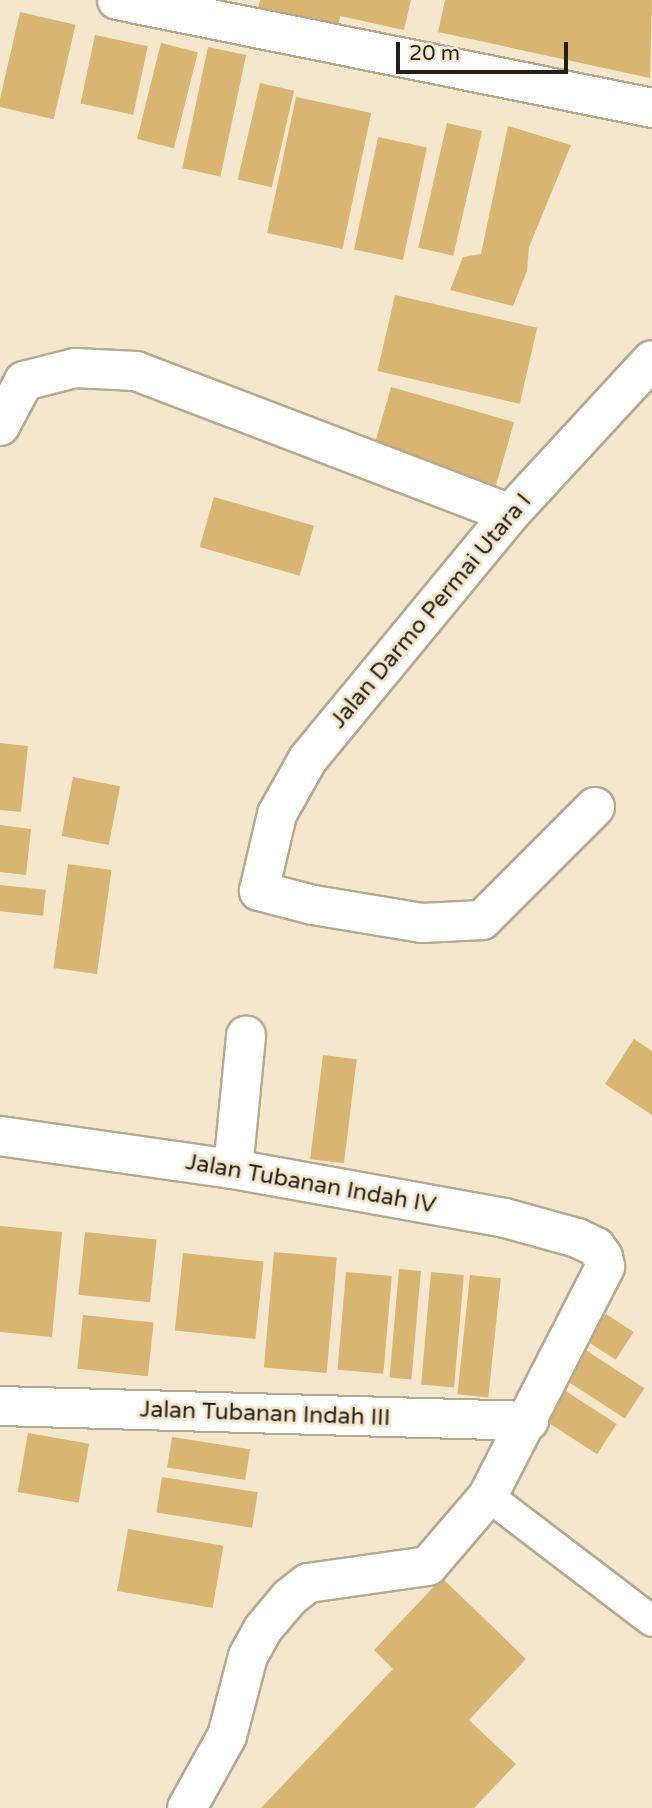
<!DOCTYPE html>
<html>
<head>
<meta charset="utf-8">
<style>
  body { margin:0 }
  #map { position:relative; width:652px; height:1808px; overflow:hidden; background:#f5e7cd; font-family:"Varela Round",sans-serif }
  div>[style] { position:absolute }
  .building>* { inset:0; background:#d8b571; transform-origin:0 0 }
  .roads { filter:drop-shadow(2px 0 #b7a991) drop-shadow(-2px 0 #b7a991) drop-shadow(0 2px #b7a991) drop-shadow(0 -2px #b7a991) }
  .lane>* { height:30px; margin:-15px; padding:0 15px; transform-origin:15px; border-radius:15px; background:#fff }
  .street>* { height:38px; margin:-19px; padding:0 19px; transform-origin:19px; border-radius:19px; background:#fff }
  span { translate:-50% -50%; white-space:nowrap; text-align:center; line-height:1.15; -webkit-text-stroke:6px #f5e7cd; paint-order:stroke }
  .street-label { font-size:23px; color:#241f16 }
  .scale { position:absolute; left:396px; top:42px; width:172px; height:32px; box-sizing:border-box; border:4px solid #241f16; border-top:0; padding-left:9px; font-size:21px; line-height:24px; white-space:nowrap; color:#241f16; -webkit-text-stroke:5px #f5e7cd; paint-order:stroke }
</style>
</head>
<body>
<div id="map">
  <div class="building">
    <i style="clip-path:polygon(260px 0,411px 0,404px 30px,340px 16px,337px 33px,256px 16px)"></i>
    <i style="clip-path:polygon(445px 0,652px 0,650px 78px,438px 32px)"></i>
    <i style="left:20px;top:12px;width:57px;height:97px;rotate:13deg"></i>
    <i style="left:95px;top:35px;width:54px;height:70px;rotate:12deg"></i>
    <i style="left:161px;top:43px;width:38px;height:99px;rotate:14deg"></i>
    <i style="left:208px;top:47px;width:39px;height:124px;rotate:12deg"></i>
    <i style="left:260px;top:83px;width:35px;height:99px;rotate:13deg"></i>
    <i style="left:296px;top:97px;width:77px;height:139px;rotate:12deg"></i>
    <i style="left:447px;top:123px;width:36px;height:128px;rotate:13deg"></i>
    <i style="clip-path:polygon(508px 126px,571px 145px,529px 247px,527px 271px,513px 306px,450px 290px,463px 257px,481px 254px)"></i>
    <i style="left:378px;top:137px;width:50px;height:115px;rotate:12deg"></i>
    <i style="left:395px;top:295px;width:146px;height:78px;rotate:13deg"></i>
    <i style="left:391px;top:387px;width:128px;height:71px;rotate:16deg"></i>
    <i style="left:214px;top:497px;width:104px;height:52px;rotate:16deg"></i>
    <i style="clip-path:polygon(0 743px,28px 746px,21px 812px,0 810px)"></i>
    <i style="left:73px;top:777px;width:48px;height:60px;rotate:11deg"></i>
    <i style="clip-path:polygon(0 825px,31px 829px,26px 875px,0 872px)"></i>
    <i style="left:68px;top:864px;width:44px;height:105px;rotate:8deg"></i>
    <i style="left:0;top:885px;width:46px;height:26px;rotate:6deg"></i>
    <i style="clip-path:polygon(634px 1039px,652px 1051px,652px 1115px,605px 1084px)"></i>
    <i style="left:323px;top:1055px;width:34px;height:105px;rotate:7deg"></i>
    <i style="clip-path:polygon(0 1226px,62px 1232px,52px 1337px,0 1332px)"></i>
    <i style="left:85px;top:1232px;width:72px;height:63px;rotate:6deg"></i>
    <i style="left:274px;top:1252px;width:63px;height:116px;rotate:5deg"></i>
    <i style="left:183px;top:1253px;width:81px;height:78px;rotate:6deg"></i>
    <i style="left:399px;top:1269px;width:22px;height:109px;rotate:5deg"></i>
    <i style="left:346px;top:1272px;width:46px;height:98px;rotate:5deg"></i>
    <i style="left:431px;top:1272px;width:33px;height:113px;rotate:5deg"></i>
    <i style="left:470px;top:1275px;width:31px;height:120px;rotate:6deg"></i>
    <i style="left:606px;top:1314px;width:33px;height:33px;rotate:33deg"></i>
    <i style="left:83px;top:1315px;width:71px;height:54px;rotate:6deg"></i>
    <i style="left:584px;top:1349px;width:72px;height:36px;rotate:33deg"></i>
    <i style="left:558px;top:1386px;width:70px;height:36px;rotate:33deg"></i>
    <i style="left:28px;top:1433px;width:62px;height:60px;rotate:10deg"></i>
    <i style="left:172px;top:1437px;width:79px;height:31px;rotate:9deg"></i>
    <i style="left:162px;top:1477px;width:97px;height:36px;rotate:9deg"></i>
    <i style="left:128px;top:1529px;width:97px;height:63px;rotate:10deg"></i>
    <i style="clip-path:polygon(442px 1578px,526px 1659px,469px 1720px,516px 1764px,474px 1808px,261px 1808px,393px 1669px,374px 1650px)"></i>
  </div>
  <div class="roads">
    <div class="lane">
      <i style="left:488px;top:1496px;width:206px;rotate:37.3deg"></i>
    </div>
    <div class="street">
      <i style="left:117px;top:0;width:546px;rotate:11.41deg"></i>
      <i style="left:0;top:426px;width:51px;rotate:-61.9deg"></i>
      <i style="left:24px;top:381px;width:53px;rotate:-14.3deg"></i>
      <i style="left:75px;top:368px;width:61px;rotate:2.8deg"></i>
      <i style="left:136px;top:371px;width:400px;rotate:20.9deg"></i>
      <i style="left:595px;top:807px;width:160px;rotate:135deg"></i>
      <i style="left:482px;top:920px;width:60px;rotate:177.1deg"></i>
      <i style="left:422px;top:923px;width:110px;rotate:-170.6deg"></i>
      <i style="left:313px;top:905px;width:56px;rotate:-165.5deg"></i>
      <i style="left:259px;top:891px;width:79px;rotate:-76.8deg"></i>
      <i style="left:277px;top:814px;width:63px;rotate:-60.6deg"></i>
      <i style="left:308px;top:759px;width:318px;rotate:-50.5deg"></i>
      <i style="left:510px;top:514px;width:209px;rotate:-47.3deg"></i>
      <i style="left:0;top:1136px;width:235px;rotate:8.1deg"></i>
      <i style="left:233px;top:1169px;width:276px;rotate:10.2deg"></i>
      <i style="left:505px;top:1218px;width:75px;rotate:15.5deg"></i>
      <i style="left:577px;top:1238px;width:21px;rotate:25deg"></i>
      <i style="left:596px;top:1247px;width:12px;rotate:55deg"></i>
      <i style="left:603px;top:1257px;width:10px;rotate:79deg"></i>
      <i style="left:605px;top:1267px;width:257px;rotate:117.1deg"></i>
      <i style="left:488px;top:1496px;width:92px;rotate:130.6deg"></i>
      <i style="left:428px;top:1566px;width:121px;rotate:171.9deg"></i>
      <i style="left:308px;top:1583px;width:24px;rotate:142deg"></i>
      <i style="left:289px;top:1598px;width:40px;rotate:130deg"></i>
      <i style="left:263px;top:1629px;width:31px;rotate:119deg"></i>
      <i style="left:248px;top:1656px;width:83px;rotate:104.7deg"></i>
      <i style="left:227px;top:1736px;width:82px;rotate:119.1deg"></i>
      <i style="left:233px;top:1169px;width:134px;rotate:-84.4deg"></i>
      <i style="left:0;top:1406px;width:529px;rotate:1.62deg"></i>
    </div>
  </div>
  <div class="street-label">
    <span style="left:431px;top:611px;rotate:-50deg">Jalan Darmo Permai Utara I</span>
    <span style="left:311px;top:1184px;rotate:10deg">Jalan Tubanan Indah IV</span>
    <span style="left:265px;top:1414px;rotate:2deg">Jalan Tubanan Indah III</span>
  </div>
  <div class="scale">20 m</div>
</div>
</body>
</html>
